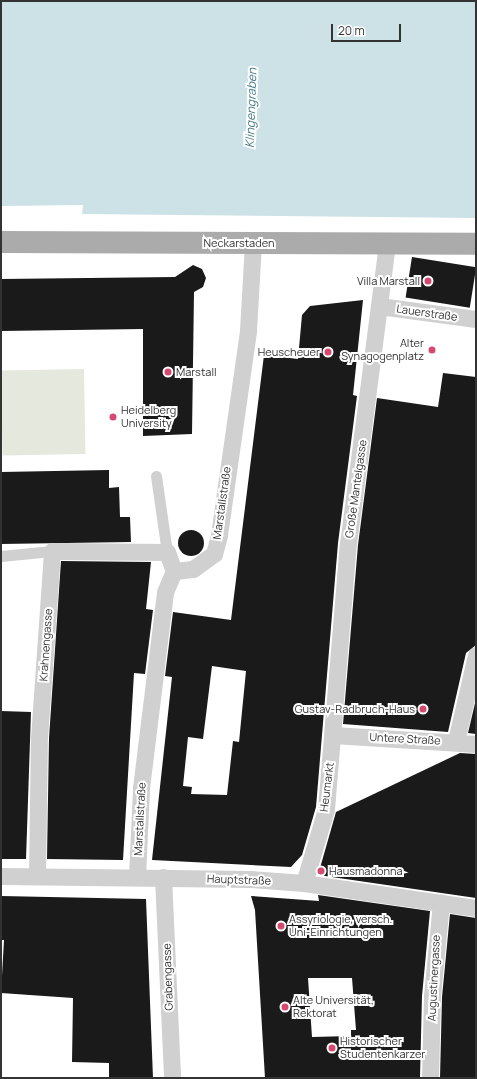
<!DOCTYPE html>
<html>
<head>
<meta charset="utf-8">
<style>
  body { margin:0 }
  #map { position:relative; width:477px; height:1079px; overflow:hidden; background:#fff; font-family:Manrope,sans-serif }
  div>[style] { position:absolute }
  .green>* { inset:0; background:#e5e9dd; transform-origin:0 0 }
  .water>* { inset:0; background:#cce2e7 }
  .building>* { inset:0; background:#1a1a1a; transform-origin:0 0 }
  .round { border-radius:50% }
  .service>* { height:11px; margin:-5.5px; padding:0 5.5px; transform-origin:5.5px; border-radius:5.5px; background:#d0d0d0 }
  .pedestrian>* { height:17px; margin:-8.5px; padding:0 8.5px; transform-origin:8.5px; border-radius:8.5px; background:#d0d0d0 }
  .primary>* { height:22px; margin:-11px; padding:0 11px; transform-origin:11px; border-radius:11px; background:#ababab }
  .dots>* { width:11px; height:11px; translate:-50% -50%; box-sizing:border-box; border:2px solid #fff; border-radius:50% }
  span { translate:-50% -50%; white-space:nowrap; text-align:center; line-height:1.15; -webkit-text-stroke:4px #fff; paint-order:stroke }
  .street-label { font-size:11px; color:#333 }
  .poi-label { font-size:11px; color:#333 }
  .right { translate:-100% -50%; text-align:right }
  .left { translate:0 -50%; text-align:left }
  .water-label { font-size:12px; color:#447a88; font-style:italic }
  .frame { position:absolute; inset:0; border:2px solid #333; pointer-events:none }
  .scale { position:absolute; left:331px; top:24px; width:70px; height:18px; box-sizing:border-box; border:2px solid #333; border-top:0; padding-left:5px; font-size:12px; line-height:14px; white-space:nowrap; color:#333; -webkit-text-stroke:3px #fff; paint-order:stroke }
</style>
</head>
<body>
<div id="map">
  <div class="green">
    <i style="left:84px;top:369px;width:85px;height:83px;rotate:89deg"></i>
  </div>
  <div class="water">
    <i style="clip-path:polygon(1px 1px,476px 1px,476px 218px,82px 214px,83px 205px,1px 206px)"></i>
  </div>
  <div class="building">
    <i style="left:412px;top:257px;width:65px;height:41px;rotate:9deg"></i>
    <i style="clip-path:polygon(193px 265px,202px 269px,206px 278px,203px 287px,194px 292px,192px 434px,143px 436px,143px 329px,1px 331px,1px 279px,175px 277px)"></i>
    <i style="clip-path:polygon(evenodd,363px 300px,353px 395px,357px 396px,338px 543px,316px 807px,302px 855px,291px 867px,152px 860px,172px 677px,165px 676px,173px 612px,231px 620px,264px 355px,298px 359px,302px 315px,310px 306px,363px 300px,212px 666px,246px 671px,239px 742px,233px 741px,227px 795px,191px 794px,192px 787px,183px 786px,188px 737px,203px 739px,212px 666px)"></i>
    <i style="clip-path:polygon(443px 373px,476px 377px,476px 645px,466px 653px,448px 732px,343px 724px,358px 545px,377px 398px,438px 407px)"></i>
    <i style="clip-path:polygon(109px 470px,109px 488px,119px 487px,120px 517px,130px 517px,131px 542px,1px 544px,1px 472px)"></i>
    <i class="round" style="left:178px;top:530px;width:26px;height:26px"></i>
    <i style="clip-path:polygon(61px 561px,151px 562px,146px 609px,153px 610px,145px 674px,134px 673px,123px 860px,47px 859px,49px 738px)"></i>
    <i style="clip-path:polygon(476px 699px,476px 734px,468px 733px)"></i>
    <i style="clip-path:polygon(1px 711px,31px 712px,26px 859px,1px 859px)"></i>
    <i style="clip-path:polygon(460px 753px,476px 754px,476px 898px,318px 875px,336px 812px)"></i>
    <i style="clip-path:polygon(evenodd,318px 895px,430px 911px,422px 996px,420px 1078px,265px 1078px,255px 910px,251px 896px,319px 901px,318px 895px,308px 978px,352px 978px,356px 1030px,351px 1030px,351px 1036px,312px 1037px,308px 978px)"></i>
    <i style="clip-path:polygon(1px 896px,146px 899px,153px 1078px,109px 1078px,109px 1063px,72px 1062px,73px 998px,1px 993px,4px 940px,1px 940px)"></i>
    <i style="clip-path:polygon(450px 914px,476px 918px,476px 1078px,440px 1078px,442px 997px)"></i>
  </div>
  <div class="service">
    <i style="left:156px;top:476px;width:77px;rotate:81.8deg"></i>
    <i style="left:1px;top:556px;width:51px;rotate:-5.6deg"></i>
  </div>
  <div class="pedestrian">
    <i style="left:379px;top:306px;width:98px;rotate:7.6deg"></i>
    <i style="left:333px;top:735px;width:143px;rotate:3.6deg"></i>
    <i style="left:456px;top:741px;width:88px;rotate:-76.9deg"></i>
    <i style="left:1px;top:876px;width:250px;rotate:0.7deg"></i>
    <i style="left:251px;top:879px;width:53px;rotate:4.3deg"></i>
    <i style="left:304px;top:883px;width:174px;rotate:8.3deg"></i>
    <i style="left:37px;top:876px;width:138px;rotate:-89.2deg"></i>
    <i style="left:39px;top:738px;width:187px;rotate:-86deg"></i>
    <i style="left:52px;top:551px;width:115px;rotate:0.5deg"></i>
    <i style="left:167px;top:552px;width:20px;rotate:70deg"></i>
    <i style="left:137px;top:877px;width:89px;rotate:-87.4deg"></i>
    <i style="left:141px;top:788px;width:197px;rotate:-83deg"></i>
    <i style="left:165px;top:592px;width:23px;rotate:-67deg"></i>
    <i style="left:174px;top:571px;width:19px;rotate:-6deg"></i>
    <i style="left:193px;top:569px;width:26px;rotate:-36deg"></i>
    <i style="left:214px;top:554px;width:20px;rotate:-75deg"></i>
    <i style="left:219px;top:535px;width:207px;rotate:-81.9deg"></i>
    <i style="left:248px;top:330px;width:87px;rotate:-86.7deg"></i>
    <i style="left:163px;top:877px;width:201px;rotate:87.4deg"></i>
    <i style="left:304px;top:883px;width:77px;rotate:-73.4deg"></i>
    <i style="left:326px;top:809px;width:266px;rotate:-85.3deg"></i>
    <i style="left:348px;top:544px;width:303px;rotate:-82.6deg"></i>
    <i style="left:430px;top:1078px;width:82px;rotate:-88.6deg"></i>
    <i style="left:432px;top:996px;width:94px;rotate:-84.5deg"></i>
  </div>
  <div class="primary">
    <i style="left:1px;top:242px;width:475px;rotate:0.2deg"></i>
  </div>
  <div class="dots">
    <i style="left:428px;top:281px;background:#d5496e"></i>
    <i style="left:432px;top:350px;background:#d5496e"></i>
    <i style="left:328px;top:352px;background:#d5496e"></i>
    <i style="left:168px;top:372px;background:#d5496e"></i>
    <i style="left:113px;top:417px;background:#d5496e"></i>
    <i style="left:423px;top:709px;background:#d5496e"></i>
    <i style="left:321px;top:871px;background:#d5496e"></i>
    <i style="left:281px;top:926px;background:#d5496e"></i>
    <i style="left:285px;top:1007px;background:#d5496e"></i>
    <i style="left:332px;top:1048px;background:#d5496e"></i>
  </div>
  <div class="street-label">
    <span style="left:239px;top:243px">Neckarstaden</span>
    <span style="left:427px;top:313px;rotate:8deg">Lauerstraße</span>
    <span style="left:356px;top:489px;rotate:-82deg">Große Mantelgasse</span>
    <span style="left:222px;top:503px;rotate:-82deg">Marstallstraße</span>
    <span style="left:46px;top:645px;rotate:-86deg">Krahnengasse</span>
    <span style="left:405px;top:739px;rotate:3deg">Untere Straße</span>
    <span style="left:327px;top:787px;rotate:-83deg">Heumarkt</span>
    <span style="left:140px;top:819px;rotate:-87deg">Marstallstraße</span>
    <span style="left:239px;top:880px;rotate:2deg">Hauptstraße</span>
    <span style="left:168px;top:977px;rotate:-92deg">Grabengasse</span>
    <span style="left:434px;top:978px;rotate:-87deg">Augustinergasse</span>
  </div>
  <div class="poi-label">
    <span class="right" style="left:420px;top:281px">Villa Marstall</span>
    <span class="right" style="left:424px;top:350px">Alter<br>Synagogenplatz</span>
    <span class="right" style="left:320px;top:352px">Heuscheuer</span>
    <span class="left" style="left:176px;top:372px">Marstall</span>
    <span class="left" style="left:121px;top:417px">Heidelberg<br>University</span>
    <span class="right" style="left:415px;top:709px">Gustav-Radbruch-Haus</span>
    <span class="left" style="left:329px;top:871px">Hausmadonna</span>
    <span class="left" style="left:289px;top:926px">Assyriologie, versch.<br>Uni-Einrichtungen</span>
    <span class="left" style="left:293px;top:1007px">Alte Universität,<br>Rektorat</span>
    <span class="left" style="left:340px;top:1048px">Historischer<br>Studentenkarzer</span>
  </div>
  <div class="water-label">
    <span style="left:251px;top:108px;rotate:-88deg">Klingengraben</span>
  </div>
  <div class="frame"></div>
  <div class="scale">20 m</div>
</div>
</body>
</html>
